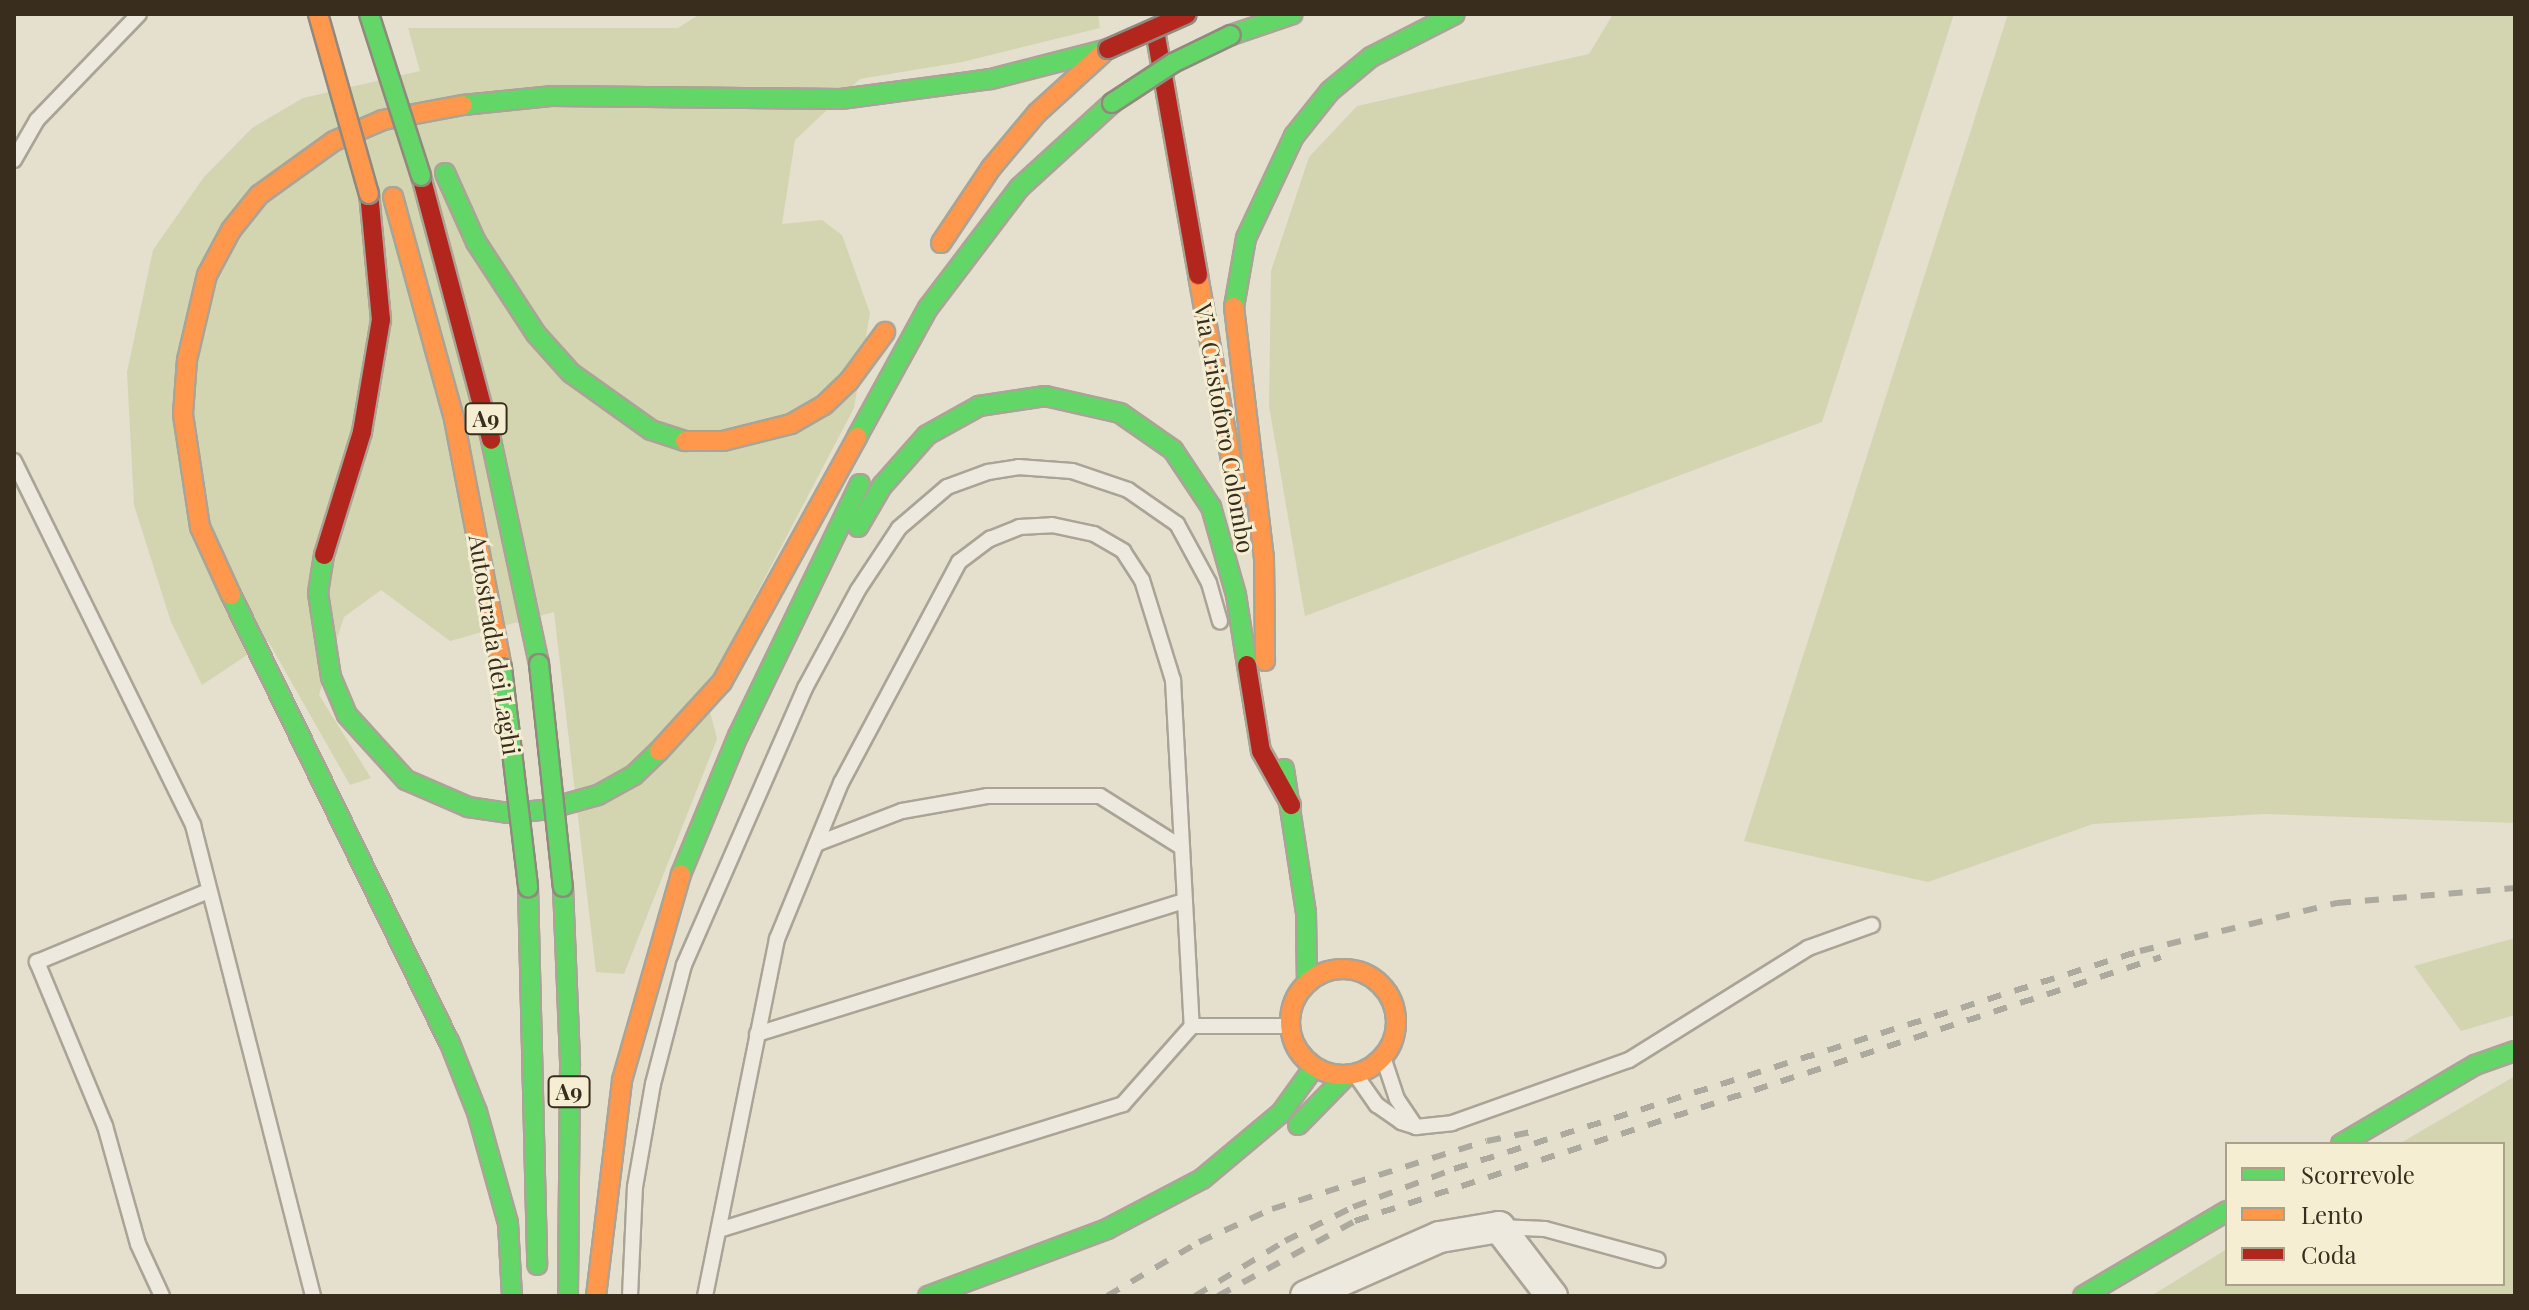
<!DOCTYPE html>
<html>
<head>
<meta charset="utf-8">
<style>
  body { margin:0 }
  #map { position:relative; width:2529px; height:1310px; overflow:hidden; background:#e5dfce; font-family:"Playfair Display",serif }
  div>[style] { position:absolute }
  .green>* { inset:0; background:#d3d5b0 }
  .roads { filter:drop-shadow(2px 0 #aaa497) drop-shadow(-2px 0 #aaa497) drop-shadow(0 2px #aaa497) drop-shadow(0 -2px #aaa497) }
  .lane>* { height:14px; margin:-7px; padding:0 7px; transform-origin:7px; border-radius:7px; background:#ede9df }
  .street>* { height:30px; margin:-15px; padding:0 15px; transform-origin:15px; border-radius:15px; background:#ede9df }
  .fast>* { height:18px; margin:-9px; padding:0 9px; transform-origin:9px; border-radius:9px; background:#63d668 }
  .slow>* { height:18px; margin:-9px; padding:0 9px; transform-origin:9px; border-radius:9px; background:#ff974d }
  .slow>.ring { margin:-9px; padding:0; box-sizing:content-box; background:none; border:18px solid #ff974d; border-radius:50% }
  .jam>* { height:18px; margin:-9px; padding:0 9px; transform-origin:9px; border-radius:9px; background:#b3261e }
  .rail>* { height:6px; margin-top:-3px; transform-origin:0; background:repeating-linear-gradient(90deg,#aca99f 0 14px,transparent 0 28px) }
  .bridges { filter:drop-shadow(2px 0 #90897d) drop-shadow(-2px 0 #90897d) drop-shadow(0 2px #90897d) drop-shadow(0 -2px #90897d) }
  .fast-bridge>* { height:18px; margin:-9px; padding:0 9px; transform-origin:9px; border-radius:9px; background:#63d668 }
  .slow-bridge>* { height:18px; margin:-9px; padding:0 9px; transform-origin:9px; border-radius:9px; background:#ff974d }
  .jam-bridge>* { height:18px; margin:-9px; padding:0 9px; transform-origin:9px; border-radius:9px; background:#b3261e }
  span { translate:-50% -50%; white-space:nowrap; text-align:center; line-height:1.15; -webkit-text-stroke:6px #f6eed3; paint-order:stroke }
  .shield-label span { padding:2px 6px; background:#f6eed3; border:2px solid; border-radius:6px; -webkit-text-stroke-width:0 }
  .shield-label { font-size:22px; color:#392d1e; font-weight:700 }
  .street-label { font-size:24px; color:#392d1e }
  .frame { position:absolute; inset:0; border:16px solid #392d1e; pointer-events:none }
  .legend { position:absolute; left:2225px; top:1142px; width:280px; height:144px; box-sizing:border-box; background:#f6eed3; border:2px solid #aaa18b; margin:0; padding:10px 14px; list-style:none; font-size:24px; color:#392d1e }
  .legend li { display:flex; align-items:center; gap:16px; height:40px }
  .legend b { width:40px; border:2px solid #aaa18b }
</style>
</head>
<body>
<div id="map">
  <div class="green">
    <i style="clip-path:polygon(700px 14px,1098px 14px,1100px 28px,962px 62px,860px 79px,795px 140px,782px 224px,822px 220px,842px 235px,870px 313px,854px 408px,705px 692px,717px 739px,624px 974px,596px 972px,554px 612px,450px 641px,381px 590px,344px 617px,319px 695px,371px 778px,350px 785px,268px 641px,202px 685px,171px 622px,134px 505px,127px 372px,153px 250px,204px 177px,252px 128px,303px 98px,420px 71px,408px 28px,678px 28px)"></i>
    <i style="clip-path:polygon(1613px 14px,1954px 14px,1822px 422px,1305px 616px,1269px 406px,1271px 271px,1309px 157px,1357px 106px,1589px 54px)"></i>
    <i style="clip-path:polygon(2008px 14px,2515px 14px,2515px 823px,2264px 814px,2093px 824px,1928px 882px,1744px 841px)"></i>
    <i style="clip-path:polygon(2515px 938px,2515px 1015px,2461px 1031px,2414px 966px)"></i>
    <i style="clip-path:polygon(2515px 1076px,2515px 1296px,2151px 1296px,2227px 1249px,2227px 1284px,2503px 1284px,2503px 1144px,2399px 1144px)"></i>
  </div>
  <div class="roads">
    <div class="lane">
      <i style="left:14px;top:160px;width:46px;rotate:-60.1deg"></i>
      <i style="left:37px;top:120px;width:147px;rotate:-46.1deg"></i>
      <i style="left:14px;top:461px;width:406px;rotate:63.8deg"></i>
      <i style="left:193px;top:825px;width:486px;rotate:75.7deg"></i>
      <i style="left:816px;top:844px;width:92px;rotate:-21deg"></i>
      <i style="left:902px;top:811px;width:86px;rotate:-10deg"></i>
      <i style="left:987px;top:796px;width:113px"></i>
      <i style="left:1100px;top:796px;width:96px;rotate:32.2deg"></i>
      <i style="left:757px;top:1034px;width:447px;rotate:-17.3deg"></i>
      <i style="left:1383px;top:1057px;width:44px;rotate:71.6deg"></i>
      <i style="left:1397px;top:1099px;width:34px;rotate:56deg"></i>
      <i style="left:1355px;top:1074px;width:38px;rotate:55deg"></i>
      <i style="left:1377px;top:1105px;width:29px;rotate:35deg"></i>
      <i style="left:1401px;top:1122px;width:16px;rotate:18deg"></i>
      <i style="left:1416px;top:1127px;width:36px;rotate:-6deg"></i>
      <i style="left:1452px;top:1123px;width:188px;rotate:-19.6deg"></i>
      <i style="left:1629px;top:1060px;width:211px;rotate:-32deg"></i>
      <i style="left:1808px;top:948px;width:68px;rotate:-19.8deg"></i>
      <i style="left:1499px;top:1227px;width:46px;rotate:2.5deg"></i>
      <i style="left:1545px;top:1229px;width:117px;rotate:15.3deg"></i>
      <i style="left:719px;top:1230px;width:423px;rotate:-17.3deg"></i>
      <i style="left:1123px;top:1104px;width:104px;rotate:-48.5deg"></i>
      <i style="left:162px;top:1296px;width:57px;rotate:-114.8deg"></i>
      <i style="left:138px;top:1244px;width:123px;rotate:-105.6deg"></i>
      <i style="left:105px;top:1126px;width:178px;rotate:-112.5deg"></i>
      <i style="left:37px;top:962px;width:185px;rotate:-22.5deg"></i>
      <i style="left:630px;top:1296px;width:109px;rotate:-87.4deg"></i>
      <i style="left:635px;top:1187px;width:105px;rotate:-80.1deg"></i>
      <i style="left:653px;top:1084px;width:123px;rotate:-75.4deg"></i>
      <i style="left:684px;top:965px;width:302px;rotate:-66.4deg"></i>
      <i style="left:805px;top:688px;width:111px;rotate:-61.6deg"></i>
      <i style="left:858px;top:590px;width:74px;rotate:-56.5deg"></i>
      <i style="left:899px;top:528px;width:63px;rotate:-40.5deg"></i>
      <i style="left:947px;top:487px;width:44px;rotate:-20.1deg"></i>
      <i style="left:988px;top:472px;width:30px;rotate:-9deg"></i>
      <i style="left:1018px;top:467px;width:54px;rotate:4.2deg"></i>
      <i style="left:1072px;top:471px;width:59px;rotate:18.7deg"></i>
      <i style="left:1128px;top:490px;width:60px;rotate:34.8deg"></i>
      <i style="left:1177px;top:524px;width:67px;rotate:61.5deg"></i>
      <i style="left:1209px;top:583px;width:40px;rotate:74deg"></i>
      <i style="left:705px;top:1296px;width:364px;rotate:-78.6deg"></i>
      <i style="left:777px;top:939px;width:169px;rotate:-67.7deg"></i>
      <i style="left:841px;top:783px;width:251px;rotate:-61.9deg"></i>
      <i style="left:959px;top:562px;width:39px;rotate:-37deg"></i>
      <i style="left:990px;top:539px;width:31px;rotate:-22deg"></i>
      <i style="left:1019px;top:527px;width:33px;rotate:-3deg"></i>
      <i style="left:1052px;top:525px;width:43px;rotate:12.1deg"></i>
      <i style="left:1094px;top:534px;width:34px;rotate:30deg"></i>
      <i style="left:1123px;top:551px;width:35px;rotate:57deg"></i>
      <i style="left:1142px;top:580px;width:105px;rotate:72.8deg"></i>
      <i style="left:1173px;top:680px;width:347px;rotate:86.9deg"></i>
      <i style="left:1192px;top:1026px;width:97px"></i>
    </div>
    <div class="street">
      <i style="left:1306px;top:1296px;width:146px;rotate:-23.8deg"></i>
      <i style="left:1440px;top:1237px;width:60px;rotate:-9.6deg"></i>
      <i style="left:1499px;top:1227px;width:87px;rotate:52.5deg"></i>
    </div>
    <div class="fast">
      <i style="left:1231px;top:35px;width:65px;rotate:-18.7deg"></i>
      <i style="left:463px;top:105px;width:88px;rotate:-5.8deg"></i>
      <i style="left:551px;top:96px;width:290px;rotate:0.6deg"></i>
      <i style="left:841px;top:99px;width:151px;rotate:-7.6deg"></i>
      <i style="left:991px;top:79px;width:121px;rotate:-14.4deg"></i>
      <i style="left:445px;top:173px;width:76px;rotate:65.8deg"></i>
      <i style="left:476px;top:242px;width:110px;rotate:56.9deg"></i>
      <i style="left:536px;top:334px;width:52px;rotate:48.1deg"></i>
      <i style="left:571px;top:373px;width:98px;rotate:35.5deg"></i>
      <i style="left:651px;top:430px;width:36px;rotate:18deg"></i>
      <i style="left:1234px;top:307px;width:70px;rotate:-80.1deg"></i>
      <i style="left:1246px;top:238px;width:113px;rotate:-64.8deg"></i>
      <i style="left:1294px;top:136px;width:58px;rotate:-51.3deg"></i>
      <i style="left:1330px;top:91px;width:53px;rotate:-39.7deg"></i>
      <i style="left:1371px;top:57px;width:94px;rotate:-27.1deg"></i>
      <i style="left:857px;top:437px;width:147px;rotate:-61.2deg"></i>
      <i style="left:928px;top:308px;width:151px;rotate:-52.8deg"></i>
      <i style="left:1019px;top:188px;width:126px;rotate:-42.4deg"></i>
      <i style="left:491px;top:440px;width:229px;rotate:77.9deg"></i>
      <i style="left:858px;top:527px;width:48px;rotate:-59.7deg"></i>
      <i style="left:882px;top:486px;width:68px;rotate:-48.6deg"></i>
      <i style="left:927px;top:435px;width:60px;rotate:-29.1deg"></i>
      <i style="left:979px;top:406px;width:67px;rotate:-8.6deg"></i>
      <i style="left:1045px;top:396px;width:77px;rotate:12.8deg"></i>
      <i style="left:1120px;top:413px;width:65px;rotate:34.9deg"></i>
      <i style="left:1173px;top:450px;width:69px;rotate:56.3deg"></i>
      <i style="left:1211px;top:507px;width:91px;rotate:74.1deg"></i>
      <i style="left:1236px;top:595px;width:71px;rotate:81.1deg"></i>
      <i style="left:324px;top:555px;width:38px;rotate:99deg"></i>
      <i style="left:318px;top:593px;width:85px;rotate:81.2deg"></i>
      <i style="left:331px;top:677px;width:41px;rotate:67.2deg"></i>
      <i style="left:347px;top:715px;width:88px;rotate:47.8deg"></i>
      <i style="left:406px;top:780px;width:68px;rotate:23.5deg"></i>
      <i style="left:468px;top:807px;width:40px;rotate:8.5deg"></i>
      <i style="left:508px;top:813px;width:36px;rotate:-5deg"></i>
      <i style="left:544px;top:810px;width:56px;rotate:-15.5deg"></i>
      <i style="left:598px;top:795px;width:41px;rotate:-29.1deg"></i>
      <i style="left:634px;top:775px;width:35px;rotate:-44deg"></i>
      <i style="left:231px;top:595px;width:496px;rotate:64deg"></i>
      <i style="left:449px;top:1041px;width:76px;rotate:68.5deg"></i>
      <i style="left:477px;top:1112px;width:115px;rotate:74.4deg"></i>
      <i style="left:508px;top:1223px;width:73px;rotate:86.9deg"></i>
      <i style="left:1284px;top:769px;width:146px;rotate:81.3deg"></i>
      <i style="left:1306px;top:913px;width:69px;rotate:89.2deg"></i>
      <i style="left:681px;top:874px;width:149px;rotate:-67.6deg"></i>
      <i style="left:738px;top:736px;width:280px;rotate:-64.2deg"></i>
      <i style="left:528px;top:887px;width:378px;rotate:88.6deg"></i>
      <i style="left:563px;top:887px;width:178px;rotate:87.7deg"></i>
      <i style="left:570px;top:1065px;width:231px;rotate:90.5deg"></i>
      <i style="left:1298px;top:1125px;width:70px;rotate:-45.6deg"></i>
      <i style="left:2341px;top:1144px;width:156px;rotate:-30.5deg"></i>
      <i style="left:2475px;top:1065px;width:42px;rotate:-19.3deg"></i>
      <i style="left:928px;top:1296px;width:191px;rotate:-20.5deg"></i>
      <i style="left:1107px;top:1229px;width:107px;rotate:-27.8deg"></i>
      <i style="left:1202px;top:1179px;width:103px;rotate:-39.9deg"></i>
      <i style="left:1281px;top:1113px;width:57px;rotate:-54.3deg"></i>
      <i style="left:2083px;top:1296px;width:167px;rotate:-30.6deg"></i>
    </div>
    <div class="slow">
      <i style="left:393px;top:197px;width:230px;rotate:74.6deg"></i>
      <i style="left:454px;top:419px;width:254px;rotate:79.1deg"></i>
      <i style="left:941px;top:243px;width:90px;rotate:-56.3deg"></i>
      <i style="left:991px;top:168px;width:72px;rotate:-50.1deg"></i>
      <i style="left:1037px;top:113px;width:89px;rotate:-42.3deg"></i>
      <i style="left:1198px;top:275px;width:228px;rotate:79.9deg"></i>
      <i style="left:1234px;top:307px;width:252px;rotate:83.2deg"></i>
      <i style="left:1264px;top:557px;width:104px;rotate:89.4deg"></i>
      <i style="left:685px;top:441px;width:38px"></i>
      <i style="left:723px;top:441px;width:70px;rotate:-14deg"></i>
      <i style="left:791px;top:424px;width:38px;rotate:-30deg"></i>
      <i style="left:824px;top:405px;width:35px;rotate:-44deg"></i>
      <i style="left:849px;top:381px;width:61px;rotate:-53.7deg"></i>
      <i style="left:231px;top:595px;width:75px;rotate:-114.5deg"></i>
      <i style="left:200px;top:527px;width:114px;rotate:-98.6deg"></i>
      <i style="left:183px;top:414px;width:54px;rotate:-85.8deg"></i>
      <i style="left:187px;top:360px;width:87px;rotate:-76.8deg"></i>
      <i style="left:207px;top:275px;width:51px;rotate:-61.9deg"></i>
      <i style="left:231px;top:230px;width:45px;rotate:-51.3deg"></i>
      <i style="left:259px;top:195px;width:92px;rotate:-35.8deg"></i>
      <i style="left:334px;top:141px;width:53px;rotate:-23.2deg"></i>
      <i style="left:383px;top:120px;width:81px;rotate:-10.6deg"></i>
      <i style="left:659px;top:751px;width:93px;rotate:-47.6deg"></i>
      <i style="left:722px;top:682px;width:280px;rotate:-61.1deg"></i>
      <i class="ring" style="left:1290px;top:969px;width:88px;height:88px"></i>
      <i style="left:596px;top:1296px;width:218px;rotate:-83.1deg"></i>
      <i style="left:622px;top:1080px;width:214px;rotate:-74deg"></i>
    </div>
    <div class="jam">
      <i style="left:1156px;top:36px;width:243px;rotate:80deg"></i>
      <i style="left:421px;top:176px;width:273px;rotate:75.1deg"></i>
      <i style="left:324px;top:555px;width:129px;rotate:-72.8deg"></i>
      <i style="left:362px;top:432px;width:114px;rotate:-80.4deg"></i>
      <i style="left:381px;top:320px;width:127px;rotate:-95.4deg"></i>
      <i style="left:1247px;top:665px;width:87px;rotate:80.8deg"></i>
      <i style="left:1261px;top:751px;width:62px;rotate:60.9deg"></i>
    </div>
  </div>
  <div class="rail">
    <i style="left:1107px;top:1296px;width:107px;rotate:-30.4deg"></i>
    <i style="left:1199px;top:1242px;width:80px;rotate:-24.3deg"></i>
    <i style="left:1272px;top:1209px;width:225px;rotate:-17.6deg"></i>
    <i style="left:1487px;top:1141px;width:55px;rotate:-11.5deg"></i>
    <i style="left:1195px;top:1296px;width:105px;rotate:-31.4deg"></i>
    <i style="left:1285px;top:1241px;width:76px;rotate:-26.6deg"></i>
    <i style="left:1353px;top:1207px;width:108px;rotate:-20.6deg"></i>
    <i style="left:1454px;top:1169px;width:720px;rotate:-17.63deg"></i>
    <i style="left:2140px;top:951px;width:203px;rotate:-13.7deg"></i>
    <i style="left:2337px;top:903px;width:179px;rotate:-4.8deg"></i>
    <i style="left:1218px;top:1296px;width:156px;rotate:-28.7deg"></i>
    <i style="left:1355px;top:1221px;width:848px;rotate:-18.14deg"></i>
  </div>
  <div class="bridges">
    <div class="fast-bridge">
      <i style="left:369px;top:14px;width:170px;rotate:72.2deg"></i>
      <i style="left:1112px;top:103px;width:73px;rotate:-33.3deg"></i>
      <i style="left:1173px;top:63px;width:64px;rotate:-25.8deg"></i>
      <i style="left:539px;top:664px;width:224px;rotate:83.9deg"></i>
      <i style="left:502px;top:668px;width:221px;rotate:83.2deg"></i>
    </div>
    <div class="slow-bridge">
      <i style="left:318px;top:14px;width:187px;rotate:74.2deg"></i>
    </div>
    <div class="jam-bridge">
      <i style="left:1108px;top:49px;width:86px;rotate:-23.9deg"></i>
    </div>
  </div>
  <div class="shield-label">
    <span style="left:486px;top:419px">A9</span>
    <span style="left:569px;top:1092px">A9</span>
  </div>
  <div class="street-label">
    <span style="left:1225px;top:428px;rotate:80deg">Via Cristoforo Colombo</span>
    <span style="left:495px;top:645px;rotate:81deg">Autostrada dei Laghi</span>
  </div>
  <div class="frame"></div>
  <ul class="legend">
  <li><b style="height:10px;background:#63d668"></b>Scorrevole</li>
  <li><b style="height:10px;background:#ff974d"></b>Lento</li>
  <li><b style="height:10px;background:#b3261e"></b>Coda</li>
  </ul>
</div>
</body>
</html>
